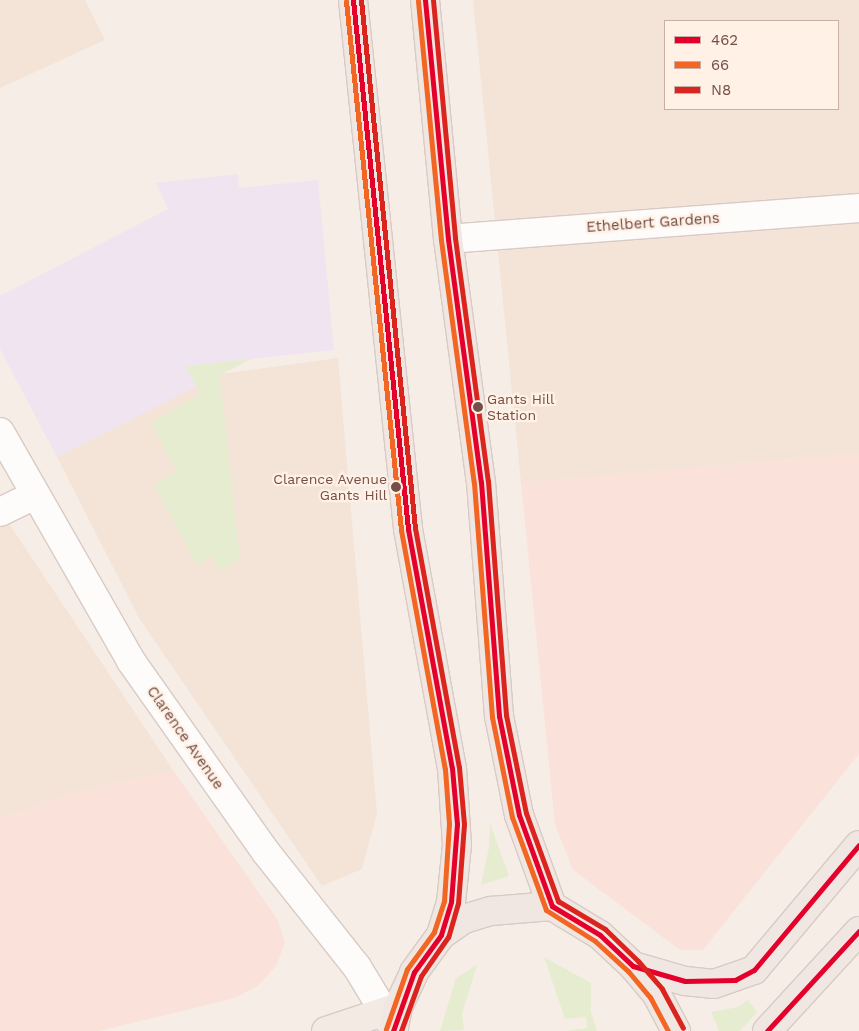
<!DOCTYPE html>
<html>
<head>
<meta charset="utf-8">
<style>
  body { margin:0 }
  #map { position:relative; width:859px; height:1031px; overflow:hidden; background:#f6eee6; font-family:"Work Sans",sans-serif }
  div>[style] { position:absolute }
  .residential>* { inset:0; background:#f4e3d7 }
  .commercial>* { inset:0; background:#fae2db }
  .education>* { inset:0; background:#efe4f0 }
  .green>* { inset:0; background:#e5eccf }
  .roads { filter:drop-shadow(1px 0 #d8cac4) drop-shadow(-1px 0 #d8cac4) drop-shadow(0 1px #d8cac4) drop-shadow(0 -1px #d8cac4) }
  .minor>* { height:28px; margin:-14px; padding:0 14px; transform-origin:14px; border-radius:14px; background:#fefcfb }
  .primary>* { height:28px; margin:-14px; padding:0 14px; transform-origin:14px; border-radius:14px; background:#f2eae3 }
  .trunk>* { height:28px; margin:-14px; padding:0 14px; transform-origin:14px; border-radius:14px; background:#f1e7e2 }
  .bus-1>* { height:5px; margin:-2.5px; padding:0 2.5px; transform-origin:2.5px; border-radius:2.5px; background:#e4002b }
  .bus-2>* { height:5px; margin:-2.5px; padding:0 2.5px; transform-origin:2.5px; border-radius:2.5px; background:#f26522 }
  .bus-3>* { height:5px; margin:-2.5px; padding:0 2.5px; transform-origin:2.5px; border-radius:2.5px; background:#dc241f }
  .dots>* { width:14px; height:14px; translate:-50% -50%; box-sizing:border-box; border:2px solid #fff1e6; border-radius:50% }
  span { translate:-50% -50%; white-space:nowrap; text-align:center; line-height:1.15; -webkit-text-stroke:4.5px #fff1e6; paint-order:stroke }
  .bus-label { font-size:14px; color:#754f46 }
  .left { translate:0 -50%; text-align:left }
  .right { translate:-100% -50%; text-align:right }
  .street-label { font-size:15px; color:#754f46 }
  .legend { position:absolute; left:664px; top:20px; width:175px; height:90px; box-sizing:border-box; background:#fff1e6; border:1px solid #c8b0a6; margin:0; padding:6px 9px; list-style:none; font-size:15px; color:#754f46 }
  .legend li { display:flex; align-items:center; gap:10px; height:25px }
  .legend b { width:25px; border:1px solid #c8b0a6 }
</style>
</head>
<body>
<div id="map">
  <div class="residential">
    <i style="clip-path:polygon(0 0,85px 0,105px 40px,0 88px)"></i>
    <i style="clip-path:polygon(evenodd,473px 0,859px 0,859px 453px,521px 483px,473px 0,665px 21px,838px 21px,838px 109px,665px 109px,665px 21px)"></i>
    <i style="clip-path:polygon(338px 358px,377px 813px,362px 869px,322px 886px,139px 618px,57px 457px,220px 374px)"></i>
    <i style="clip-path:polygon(0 510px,173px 770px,76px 792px,0 818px)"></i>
  </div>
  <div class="commercial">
    <i style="clip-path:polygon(859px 453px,859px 754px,703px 950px,680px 950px,573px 870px,555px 825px,521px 483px)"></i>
    <i style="clip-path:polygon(173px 770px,278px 920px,285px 943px,276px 966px,258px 986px,235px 998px,100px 1031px,0 1031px,0 818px,76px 792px)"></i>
  </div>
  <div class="education">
    <i style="clip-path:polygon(238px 174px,239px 188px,318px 180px,334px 350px,185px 366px,197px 386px,57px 457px,0 349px,0 296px,168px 209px,156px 183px)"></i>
  </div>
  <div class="green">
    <i style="clip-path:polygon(251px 359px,220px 375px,240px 559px,221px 571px,211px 556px,197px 565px,154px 484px,177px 471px,151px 423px,201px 394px,185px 366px)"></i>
    <i style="clip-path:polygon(490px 823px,509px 876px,481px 885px,489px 847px)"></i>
    <i style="clip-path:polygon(544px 957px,591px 983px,591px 1012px,597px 1031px,565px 1031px,587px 1028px,586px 1017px,565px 1019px)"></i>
    <i style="clip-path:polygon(477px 965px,462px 1014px,464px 1030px,440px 1031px,456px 978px)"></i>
    <i style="clip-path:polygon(748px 1000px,757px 1012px,740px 1031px,719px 1031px,711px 1012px,738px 1007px)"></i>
  </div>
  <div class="roads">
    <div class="minor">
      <i style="left:448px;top:239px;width:412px;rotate:-4.3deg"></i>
      <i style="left:0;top:432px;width:264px;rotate:60.2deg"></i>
      <i style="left:131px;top:661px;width:232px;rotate:54.8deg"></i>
      <i style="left:265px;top:851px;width:148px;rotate:51.6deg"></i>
      <i style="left:357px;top:967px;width:71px;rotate:58.8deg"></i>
      <i style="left:0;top:512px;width:39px;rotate:-26deg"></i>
    </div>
    <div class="primary">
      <i style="left:326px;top:1031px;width:76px;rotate:-18.4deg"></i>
    </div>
    <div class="trunk">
      <i style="left:353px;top:0;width:532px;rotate:84.06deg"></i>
      <i style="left:408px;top:529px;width:243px;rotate:79.6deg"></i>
      <i style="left:452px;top:768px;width:77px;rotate:86.3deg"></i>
      <i style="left:457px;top:845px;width:57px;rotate:96deg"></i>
      <i style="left:451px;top:902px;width:34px;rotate:107deg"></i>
      <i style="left:425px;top:0;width:240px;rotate:84.5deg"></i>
      <i style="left:448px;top:239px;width:245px;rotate:82.3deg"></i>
      <i style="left:481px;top:482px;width:235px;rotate:85.6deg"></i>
      <i style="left:499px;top:716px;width:101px;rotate:78.6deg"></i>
      <i style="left:519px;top:815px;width:97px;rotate:70.1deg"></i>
      <i style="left:633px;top:966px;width:54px;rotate:16.1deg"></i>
      <i style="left:685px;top:981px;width:29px;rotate:6deg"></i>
      <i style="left:714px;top:984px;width:42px;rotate:-19.3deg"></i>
      <i style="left:754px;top:970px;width:163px;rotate:-50deg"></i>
      <i style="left:393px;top:1031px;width:25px;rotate:-78deg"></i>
      <i style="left:398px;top:1007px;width:38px;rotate:-65deg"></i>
      <i style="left:414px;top:972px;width:46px;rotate:-53.9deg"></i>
      <i style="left:441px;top:935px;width:28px;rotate:-35deg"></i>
      <i style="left:464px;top:919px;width:28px;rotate:-17deg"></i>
      <i style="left:491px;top:911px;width:61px;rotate:-4.7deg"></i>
      <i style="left:552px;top:906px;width:56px;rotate:31.1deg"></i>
      <i style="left:600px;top:935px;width:45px;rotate:43.2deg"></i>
      <i style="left:633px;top:966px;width:35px;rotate:50deg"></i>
      <i style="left:656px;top:993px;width:43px;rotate:62.2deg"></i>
      <i style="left:767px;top:1031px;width:136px;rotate:-47.4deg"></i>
    </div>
  </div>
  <div class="bus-1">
    <i style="left:353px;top:0;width:532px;rotate:84.06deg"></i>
    <i style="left:408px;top:529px;width:243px;rotate:79.6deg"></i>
    <i style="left:452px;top:768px;width:56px;rotate:84.9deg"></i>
    <i style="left:457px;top:824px;width:78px;rotate:94.4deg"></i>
    <i style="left:451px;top:902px;width:34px;rotate:107deg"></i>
    <i style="left:441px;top:935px;width:46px;rotate:126.1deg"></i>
    <i style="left:414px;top:972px;width:63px;rotate:109.6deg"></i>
    <i style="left:425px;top:0;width:240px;rotate:84.5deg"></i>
    <i style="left:448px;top:239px;width:245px;rotate:82.3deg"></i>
    <i style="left:481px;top:482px;width:235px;rotate:85.6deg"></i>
    <i style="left:499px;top:716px;width:101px;rotate:78.6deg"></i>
    <i style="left:519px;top:815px;width:97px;rotate:70.1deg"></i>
    <i style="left:552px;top:906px;width:56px;rotate:31.1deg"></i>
    <i style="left:600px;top:935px;width:45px;rotate:43.2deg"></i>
    <i style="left:633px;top:966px;width:54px;rotate:16.1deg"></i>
    <i style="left:685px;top:981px;width:50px;rotate:-1.1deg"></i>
    <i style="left:735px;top:980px;width:21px;rotate:-28deg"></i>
    <i style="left:754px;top:970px;width:163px;rotate:-50deg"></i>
    <i style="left:767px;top:1031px;width:136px;rotate:-47.4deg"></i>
  </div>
  <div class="bus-2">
    <i style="left:346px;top:1px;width:532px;rotate:84.06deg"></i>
    <i style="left:401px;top:530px;width:243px;rotate:79.6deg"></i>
    <i style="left:445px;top:769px;width:55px;rotate:85.8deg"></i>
    <i style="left:449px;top:824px;width:77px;rotate:93.7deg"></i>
    <i style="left:444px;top:901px;width:33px;rotate:108deg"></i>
    <i style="left:434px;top:932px;width:46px;rotate:126.1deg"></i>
    <i style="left:407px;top:969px;width:64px;rotate:109.3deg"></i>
    <i style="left:418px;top:1px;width:240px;rotate:84.5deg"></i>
    <i style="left:441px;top:240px;width:245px;rotate:82.3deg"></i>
    <i style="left:474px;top:483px;width:235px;rotate:85.6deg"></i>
    <i style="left:492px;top:717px;width:102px;rotate:78.7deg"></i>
    <i style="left:512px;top:817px;width:99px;rotate:69.9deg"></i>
    <i style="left:546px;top:910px;width:58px;rotate:32.3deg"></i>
    <i style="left:595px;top:941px;width:45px;rotate:42.3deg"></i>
    <i style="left:628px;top:971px;width:34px;rotate:50deg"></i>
    <i style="left:650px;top:997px;width:38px;rotate:62deg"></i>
  </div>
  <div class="bus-3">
    <i style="left:361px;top:0;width:531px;rotate:84.16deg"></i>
    <i style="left:415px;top:528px;width:243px;rotate:79.6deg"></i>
    <i style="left:459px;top:767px;width:57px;rotate:85deg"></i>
    <i style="left:464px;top:824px;width:79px;rotate:94.3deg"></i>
    <i style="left:458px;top:903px;width:35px;rotate:106deg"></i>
    <i style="left:448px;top:937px;width:47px;rotate:124.7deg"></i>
    <i style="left:421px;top:976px;width:59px;rotate:110deg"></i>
    <i style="left:433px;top:0;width:239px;rotate:84.7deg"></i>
    <i style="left:455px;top:238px;width:245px;rotate:82.3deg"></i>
    <i style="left:488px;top:481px;width:235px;rotate:85.6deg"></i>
    <i style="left:506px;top:715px;width:100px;rotate:78.5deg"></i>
    <i style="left:526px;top:813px;width:94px;rotate:70deg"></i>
    <i style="left:558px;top:901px;width:55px;rotate:30.8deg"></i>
    <i style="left:605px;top:929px;width:46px;rotate:44.1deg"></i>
    <i style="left:638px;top:961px;width:37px;rotate:49deg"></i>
    <i style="left:662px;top:989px;width:44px;rotate:61.7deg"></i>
  </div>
  <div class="dots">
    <i style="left:478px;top:407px;background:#754f46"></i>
    <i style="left:396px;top:487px;background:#754f46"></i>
  </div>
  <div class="bus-label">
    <span class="left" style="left:487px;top:407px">Gants Hill<br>Station</span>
    <span class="right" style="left:387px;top:487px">Clarence Avenue<br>Gants Hill</span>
  </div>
  <div class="street-label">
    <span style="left:653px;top:223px;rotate:-4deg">Ethelbert Gardens</span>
    <span style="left:185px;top:738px;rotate:55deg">Clarence Avenue</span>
  </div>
  <ul class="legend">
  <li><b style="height:6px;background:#e4002b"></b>462</li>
  <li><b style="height:6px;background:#f26522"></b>66</li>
  <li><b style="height:6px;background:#dc241f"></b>N8</li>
  </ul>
</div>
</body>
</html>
